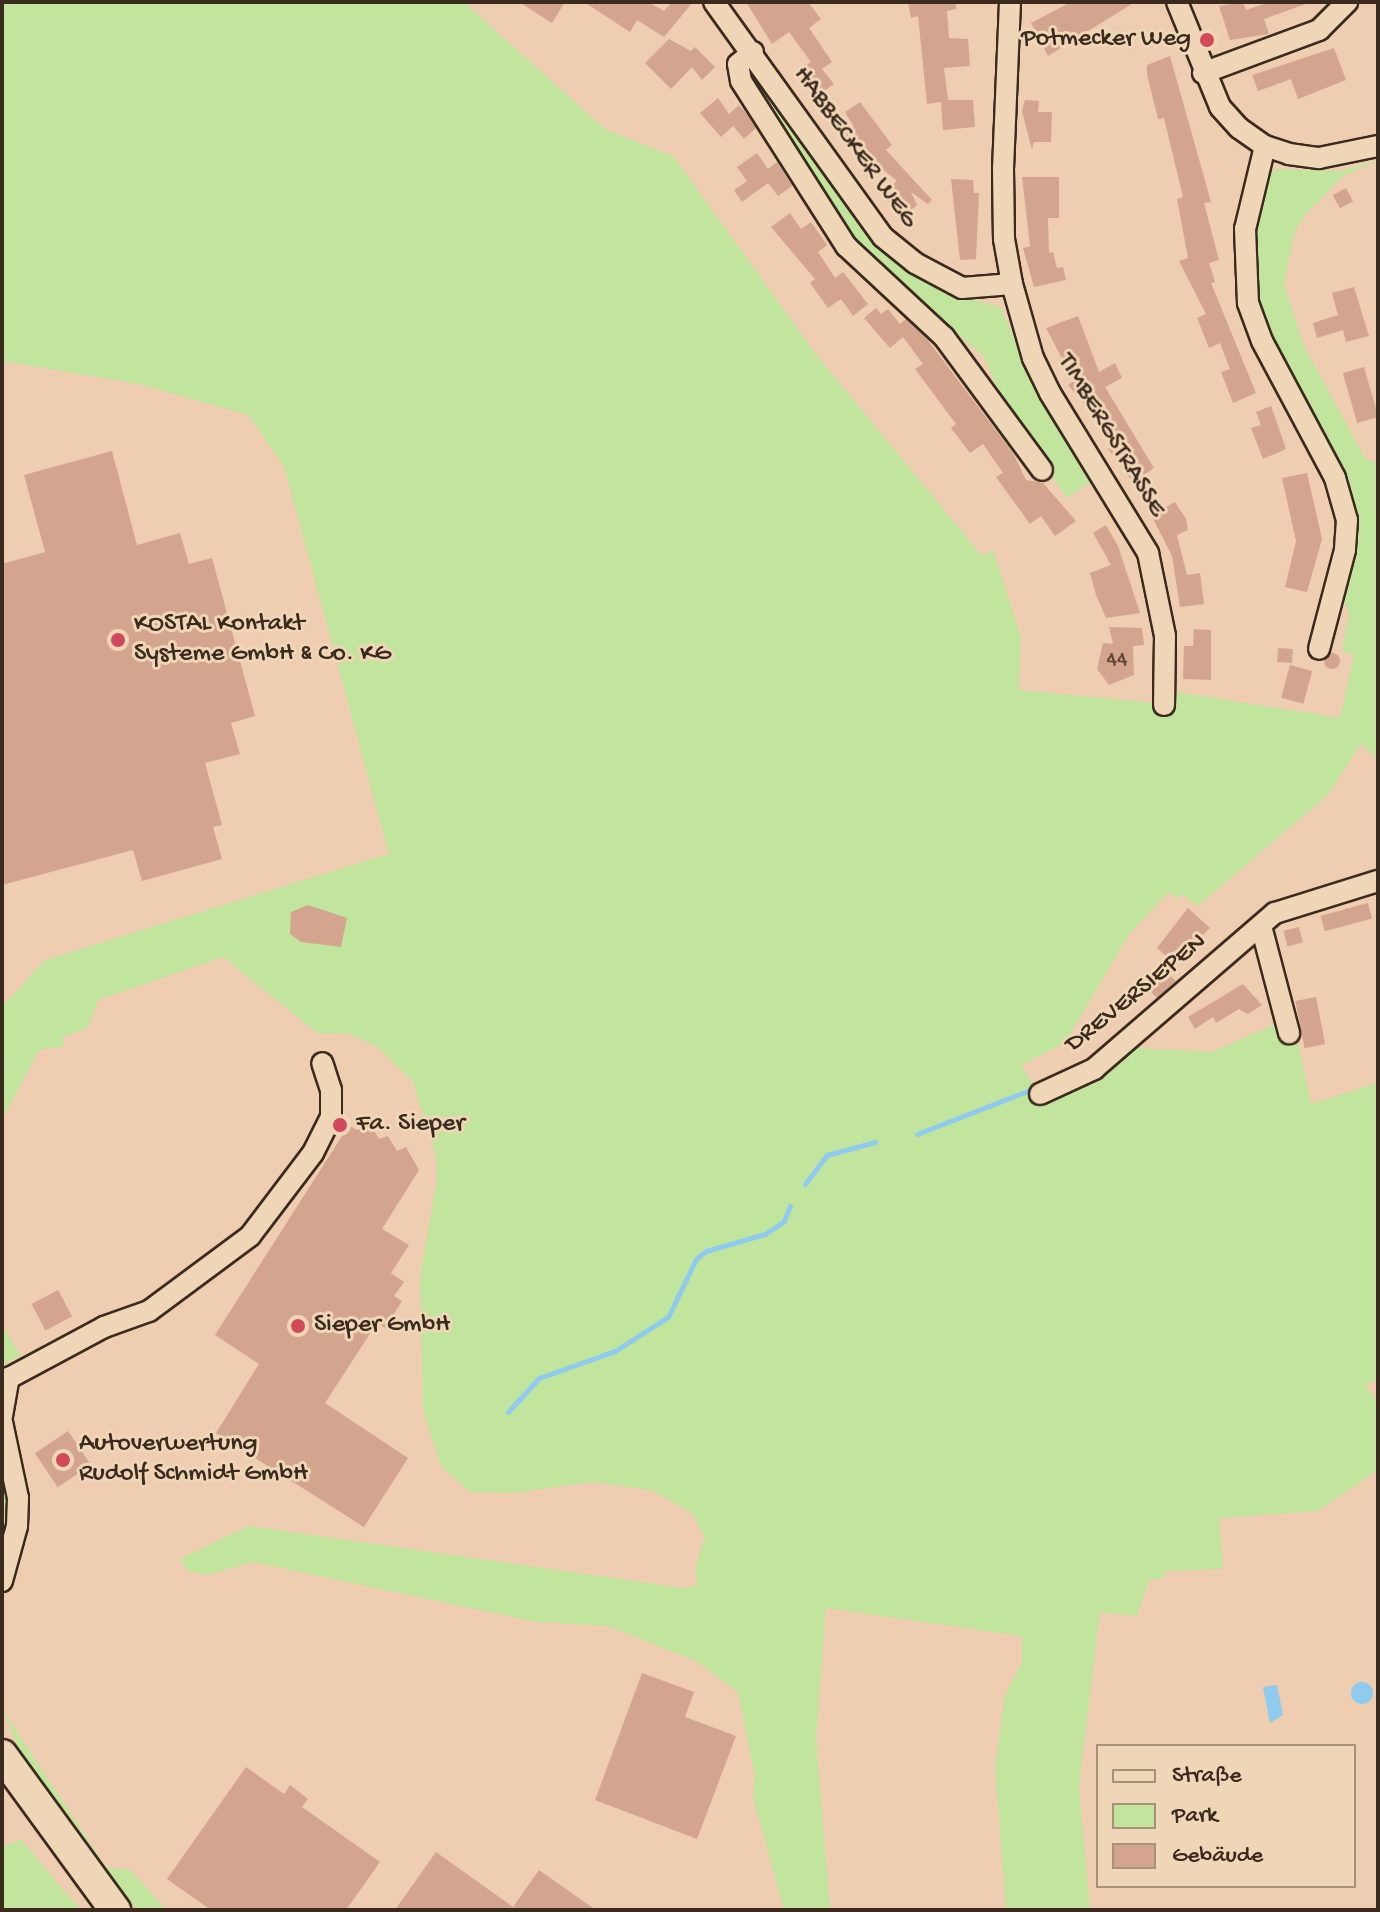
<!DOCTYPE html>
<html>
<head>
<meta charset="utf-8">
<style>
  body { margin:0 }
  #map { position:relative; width:1380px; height:1912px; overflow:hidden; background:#eecdb0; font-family:"Gochi Hand",sans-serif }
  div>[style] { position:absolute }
  .green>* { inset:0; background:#c2e59e }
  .water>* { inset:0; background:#8fcaef }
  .round { border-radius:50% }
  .stream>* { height:5px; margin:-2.5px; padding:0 2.5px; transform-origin:2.5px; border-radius:2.5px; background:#8fcaef }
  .building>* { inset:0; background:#d4a58e; transform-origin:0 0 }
  .roads { filter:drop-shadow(2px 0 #3b2a1e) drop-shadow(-2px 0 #3b2a1e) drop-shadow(0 2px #3b2a1e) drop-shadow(0 -2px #3b2a1e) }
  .minor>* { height:20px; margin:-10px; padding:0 10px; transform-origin:10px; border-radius:10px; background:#efd6b7 }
  .secondary>* { height:30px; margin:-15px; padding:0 15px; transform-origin:15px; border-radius:15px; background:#efd6b7 }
  .dots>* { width:22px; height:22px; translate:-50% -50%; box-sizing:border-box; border:4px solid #efd6b7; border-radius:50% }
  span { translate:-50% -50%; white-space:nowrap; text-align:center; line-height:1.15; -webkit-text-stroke:6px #efd6b7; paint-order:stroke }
  .number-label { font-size:22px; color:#61493a }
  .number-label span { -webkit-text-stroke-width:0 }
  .poi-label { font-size:26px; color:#3b2a1e }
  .right { translate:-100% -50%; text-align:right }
  .left { translate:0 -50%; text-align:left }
  .street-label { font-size:26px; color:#3b2a1e }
  .frame { position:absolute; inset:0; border:4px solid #3b2a1e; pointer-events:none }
  .legend { position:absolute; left:1096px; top:1744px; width:260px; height:144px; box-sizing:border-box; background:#efd6b7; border:2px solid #a7917a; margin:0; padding:10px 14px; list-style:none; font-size:24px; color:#3b2a1e }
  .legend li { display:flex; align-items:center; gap:16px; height:40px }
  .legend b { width:40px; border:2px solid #a7917a }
</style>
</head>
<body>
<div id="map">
  <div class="green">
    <i style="clip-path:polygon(2px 2px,464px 2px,605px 129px,674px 157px,815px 353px,982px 556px,993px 550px,1021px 637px,1019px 690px,1155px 703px,1158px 689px,1340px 718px,1354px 654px,1342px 652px,1349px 613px,1344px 601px,1356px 550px,1355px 504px,1342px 468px,1268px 327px,1256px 287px,1255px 239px,1265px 181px,1276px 169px,1339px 171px,1378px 161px,1343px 176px,1305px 215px,1294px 234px,1284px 284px,1304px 346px,1365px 458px,1377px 463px,1378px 759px,1361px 744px,1328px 795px,1198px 906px,1183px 894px,1178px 899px,1169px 892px,1129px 934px,1065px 1043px,1021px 1065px,1036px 1089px,1120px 1047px,1212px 1052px,1278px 1023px,1296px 1032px,1311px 1104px,1378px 1083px,1378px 1379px,1365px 1385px,1378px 1401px,1378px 1470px,1318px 1511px,1219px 1518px,1223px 1569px,1165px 1571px,1164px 1578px,1149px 1580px,1137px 1616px,1100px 1612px,1079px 1787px,1090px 1910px,1006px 1910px,995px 1765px,1005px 1695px,1022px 1662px,1022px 1636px,826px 1608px,816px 1739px,830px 1910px,784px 1910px,753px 1797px,755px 1777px,738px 1692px,696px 1661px,608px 1626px,537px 1622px,253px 1562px,207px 1575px,188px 1571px,180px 1559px,248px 1526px,683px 1588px,698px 1585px,695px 1568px,705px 1537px,692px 1513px,651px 1490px,592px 1482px,512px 1493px,470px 1492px,441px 1466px,423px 1410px,420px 1277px,437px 1179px,436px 1155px,413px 1082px,376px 1046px,349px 1034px,317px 1033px,223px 957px,98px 1000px,88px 1028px,62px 1037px,64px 1046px,39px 1050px,2px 1120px,2px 1007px,45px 960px,389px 854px,284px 466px,248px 415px,139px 384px,2px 361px)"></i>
    <i style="clip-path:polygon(751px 66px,858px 219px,949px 292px,1001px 308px,1039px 397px,1093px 480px,1067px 498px,1006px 410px,983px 355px,862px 256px,745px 69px)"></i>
    <i style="clip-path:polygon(6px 1330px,20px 1356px,2px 1365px,2px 1331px)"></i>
    <i style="clip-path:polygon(2px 1481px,9px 1503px,2px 1541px)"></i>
    <i style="clip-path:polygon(2px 1709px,106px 1867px,130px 1870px,167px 1910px,134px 1907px,19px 1750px)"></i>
    <i style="clip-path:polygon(22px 1840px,59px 1885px,81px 1910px,2px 1910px,2px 1846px)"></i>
  </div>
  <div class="water">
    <i class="round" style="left:1351px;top:1682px;width:22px;height:22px"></i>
    <i style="clip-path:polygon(1277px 1685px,1283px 1715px,1270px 1723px,1263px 1687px)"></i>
  </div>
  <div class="stream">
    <i style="left:917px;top:1134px;width:127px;rotate:-21.3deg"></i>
    <i style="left:805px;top:1184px;width:36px;rotate:-53deg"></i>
    <i style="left:827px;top:1155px;width:50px;rotate:-15.2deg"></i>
    <i style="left:508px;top:1412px;width:46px;rotate:-47.6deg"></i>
    <i style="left:539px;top:1378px;width:81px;rotate:-19.6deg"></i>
    <i style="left:615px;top:1351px;width:63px;rotate:-32.7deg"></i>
    <i style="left:668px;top:1317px;width:64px;rotate:-64.2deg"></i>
    <i style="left:696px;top:1259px;width:13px;rotate:-39deg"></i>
    <i style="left:706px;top:1251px;width:61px;rotate:-16.1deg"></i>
    <i style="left:765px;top:1234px;width:23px;rotate:-34deg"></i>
    <i style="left:784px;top:1221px;width:16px;rotate:-68deg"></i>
  </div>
  <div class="building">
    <i style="clip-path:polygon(519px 2px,565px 2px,552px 23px)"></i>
    <i style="clip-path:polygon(584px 2px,648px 2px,664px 11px,672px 2px,693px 2px,664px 37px,637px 20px,630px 32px)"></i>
    <i style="clip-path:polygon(746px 2px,808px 2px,821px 19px,809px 28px,832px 62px,822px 69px,834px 84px,814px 98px,797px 72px,811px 62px,789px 32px,772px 44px)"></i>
    <i style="clip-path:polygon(908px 2px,956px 2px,956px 9px,947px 11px,949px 38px,968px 39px,970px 66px,944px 68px,948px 100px,973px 100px,975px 127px,943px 130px,941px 102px,927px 104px,918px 16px,911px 18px)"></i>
    <i style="clip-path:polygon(1071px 2px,1135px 2px,1048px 56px,1031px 23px)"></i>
    <i style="clip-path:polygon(1243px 2px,1246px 10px,1270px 2px,1306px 4px,1264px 19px,1269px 34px,1230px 40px,1219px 6px)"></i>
    <i style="clip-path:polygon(669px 39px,691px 51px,695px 47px,715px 67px,702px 80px,692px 67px,671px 89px,645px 63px)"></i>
    <i style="clip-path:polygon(1334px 48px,1346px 80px,1298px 99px,1291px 79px,1258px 91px,1252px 75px)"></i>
    <i style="clip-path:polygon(1170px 56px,1211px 202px,1204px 203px,1219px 260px,1209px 263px,1215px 282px,1211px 283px,1256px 393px,1233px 403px,1221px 372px,1230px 369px,1220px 343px,1209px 348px,1197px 318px,1206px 314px,1179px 261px,1188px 258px,1177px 199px,1183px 197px,1164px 118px,1158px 119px,1147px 74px,1147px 65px)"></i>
    <i style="clip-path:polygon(718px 98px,729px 114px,739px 105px,746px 113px,756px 128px,744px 139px,733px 126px,721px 137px,700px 113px)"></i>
    <i style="clip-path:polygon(1025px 100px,1039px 101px,1038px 112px,1052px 112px,1051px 142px,1034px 142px,1032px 150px,1022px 111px)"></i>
    <i style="clip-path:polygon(860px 102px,892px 145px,886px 150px,932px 200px,928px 204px,911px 192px,917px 205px,902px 218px,882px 194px,897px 181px,866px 156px,859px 161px,841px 135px,854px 127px,845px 112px)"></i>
    <i style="clip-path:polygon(757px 153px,768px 169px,777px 162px,792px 186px,778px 196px,768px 183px,742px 202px,734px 190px,747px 181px,737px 167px)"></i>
    <i style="clip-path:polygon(1022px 177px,1059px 177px,1059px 218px,1048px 218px,1049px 253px,1053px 252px,1057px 268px,1063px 267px,1066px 280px,1034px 287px,1023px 248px,1030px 246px)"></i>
    <i style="clip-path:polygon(951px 179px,973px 180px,974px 193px,979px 193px,976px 259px,960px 260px)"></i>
    <i style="left:1346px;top:188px;width:15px;height:15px;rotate:62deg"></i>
    <i style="clip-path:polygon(790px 213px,801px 229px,811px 222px,827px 245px,818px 252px,835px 278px,843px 272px,868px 304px,853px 316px,841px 299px,828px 308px,810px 283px,815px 279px,771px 227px)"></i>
    <i style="clip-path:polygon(1354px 287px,1369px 336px,1346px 342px,1343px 330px,1317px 338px,1313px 323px,1338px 315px,1332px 293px)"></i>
    <i style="clip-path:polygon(876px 308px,881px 314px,888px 309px,900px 324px,906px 319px,927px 339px,1013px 453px,1026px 480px,1043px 483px,1076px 521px,1055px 536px,1041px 516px,1030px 524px,996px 477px,1003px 473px,983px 444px,970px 453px,951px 428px,956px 424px,915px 369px,923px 364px,903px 337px,890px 348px,864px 318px)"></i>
    <i style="clip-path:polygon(1078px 316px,1099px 372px,1115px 363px,1122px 378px,1105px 387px,1154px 468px,1133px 482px,1108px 449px,1117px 443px,1068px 385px,1074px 381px,1046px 328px)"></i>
    <i style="left:1364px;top:367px;width:52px;height:22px;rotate:74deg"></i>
    <i style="clip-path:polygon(1271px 406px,1286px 449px,1263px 459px,1251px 428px,1261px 425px,1256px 412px)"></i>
    <i style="clip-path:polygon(112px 451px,137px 545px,180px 533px,189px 564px,212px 558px,255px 716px,231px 723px,240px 754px,205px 763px,222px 825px,213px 827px,222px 859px,142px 881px,133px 850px,2px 885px,2px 564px,45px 552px,24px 475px)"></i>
    <i style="clip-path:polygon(1307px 473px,1322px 539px,1307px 592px,1285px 587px,1296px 541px,1282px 478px)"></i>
    <i style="clip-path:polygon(1154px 501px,1164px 508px,1175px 502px,1186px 519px,1188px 530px,1177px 535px,1187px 575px,1200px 573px,1204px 604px,1180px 607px,1172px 556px,1146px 505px)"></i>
    <i style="clip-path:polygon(1106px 525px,1118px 546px,1140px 613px,1106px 618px,1096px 595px,1090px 573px,1111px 565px,1093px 533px)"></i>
    <i style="clip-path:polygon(1109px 627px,1142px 628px,1144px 645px,1133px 646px,1134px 675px,1109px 685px,1097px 669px,1103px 643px,1113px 644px)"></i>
    <i style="clip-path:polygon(1194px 629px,1211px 630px,1211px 680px,1183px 679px,1184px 646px,1193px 646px)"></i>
    <i style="left:1278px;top:648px;width:15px;height:14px;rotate:4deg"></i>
    <i class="round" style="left:1324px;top:653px;width:16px;height:16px"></i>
    <i style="left:1290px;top:665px;width:23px;height:34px;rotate:15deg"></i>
    <i style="left:1368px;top:903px;width:16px;height:49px;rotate:75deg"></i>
    <i style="clip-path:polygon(308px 905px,347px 918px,341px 947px,301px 942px,290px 934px,291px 912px)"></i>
    <i style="clip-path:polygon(1188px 908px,1210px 928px,1175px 964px,1157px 948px)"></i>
    <i style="left:1299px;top:927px;width:16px;height:16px;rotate:76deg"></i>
    <i style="clip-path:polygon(1161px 968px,1176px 981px,1157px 998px,1145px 986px)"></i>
    <i style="clip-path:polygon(1243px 984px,1262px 1005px,1248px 1014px,1239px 1009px,1216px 1023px,1213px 1017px,1195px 1029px,1188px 1017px)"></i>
    <i style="left:1316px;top:997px;width:48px;height:21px;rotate:79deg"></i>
    <i style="clip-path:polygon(370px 1124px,379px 1139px,388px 1136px,397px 1151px,406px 1147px,419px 1170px,382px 1229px,409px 1245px,391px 1273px,404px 1282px,394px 1296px,402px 1301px,385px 1328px,377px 1323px,325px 1403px,408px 1458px,364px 1527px,216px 1433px,259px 1364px,215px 1335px,349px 1125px,357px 1130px)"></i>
    <i style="left:58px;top:1290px;width:30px;height:30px;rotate:62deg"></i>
    <i style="left:68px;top:1431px;width:41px;height:40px;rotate:56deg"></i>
    <i style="clip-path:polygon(642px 1673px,694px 1692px,685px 1717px,736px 1736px,697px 1839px,595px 1800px)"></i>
    <i style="clip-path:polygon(246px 1767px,284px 1794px,290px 1785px,308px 1799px,302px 1807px,380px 1862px,346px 1910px,211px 1910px,167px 1879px)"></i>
    <i style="clip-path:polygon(436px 1852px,513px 1907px,539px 1870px,596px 1910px,395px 1910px)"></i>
  </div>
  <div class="roads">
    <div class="minor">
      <i style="left:714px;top:2px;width:289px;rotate:54.3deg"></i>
      <i style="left:883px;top:237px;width:41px;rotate:39.1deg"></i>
      <i style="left:915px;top:263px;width:53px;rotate:28deg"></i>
      <i style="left:962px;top:288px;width:50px;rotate:-4.6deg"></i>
      <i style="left:1010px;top:2px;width:167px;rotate:92.4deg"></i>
      <i style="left:1003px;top:169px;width:70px;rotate:89.2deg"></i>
      <i style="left:1004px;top:239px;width:46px;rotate:79.9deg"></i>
      <i style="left:1012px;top:284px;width:77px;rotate:74.2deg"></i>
      <i style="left:1033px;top:358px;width:39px;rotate:64deg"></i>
      <i style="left:1050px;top:393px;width:188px;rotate:58.5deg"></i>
      <i style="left:1148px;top:553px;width:85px;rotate:78.4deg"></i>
      <i style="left:1165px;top:636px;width:69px;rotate:90.8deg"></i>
      <i style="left:1177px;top:2px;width:113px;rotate:67.7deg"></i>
      <i style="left:1220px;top:107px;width:28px;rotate:48deg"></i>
      <i style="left:1239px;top:128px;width:32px;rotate:35deg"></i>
      <i style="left:1265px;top:146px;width:25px;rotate:18deg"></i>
      <i style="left:1289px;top:154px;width:30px;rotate:8deg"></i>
      <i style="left:1319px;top:158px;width:60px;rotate:-11.5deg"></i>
      <i style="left:753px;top:52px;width:19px;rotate:141deg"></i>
      <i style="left:738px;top:64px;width:17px;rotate:80deg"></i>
      <i style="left:741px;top:81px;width:196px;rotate:57.5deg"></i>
      <i style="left:846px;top:246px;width:134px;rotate:42.9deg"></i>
      <i style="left:944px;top:337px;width:165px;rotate:53.6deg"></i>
      <i style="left:1203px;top:73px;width:124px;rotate:-20.3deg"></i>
      <i style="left:1319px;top:30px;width:40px;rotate:-45deg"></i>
      <i style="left:1265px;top:146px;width:85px;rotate:103.5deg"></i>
      <i style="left:1245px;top:229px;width:74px;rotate:87.7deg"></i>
      <i style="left:1248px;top:303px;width:40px;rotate:69.8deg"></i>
      <i style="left:1262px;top:341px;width:155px;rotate:61.9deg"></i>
      <i style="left:1335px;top:478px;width:44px;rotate:74.1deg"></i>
      <i style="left:1347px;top:520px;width:30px;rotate:94deg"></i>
      <i style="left:1345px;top:550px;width:102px;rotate:104.7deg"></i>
      <i style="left:1261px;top:926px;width:111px;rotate:75.3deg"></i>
      <i style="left:1040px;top:1094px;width:60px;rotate:-24.8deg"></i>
      <i style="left:1094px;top:1069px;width:239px;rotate:-40.8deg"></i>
      <i style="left:1275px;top:913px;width:108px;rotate:-17.3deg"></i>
      <i style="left:2px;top:1416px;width:39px;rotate:-80deg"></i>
      <i style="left:9px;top:1378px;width:108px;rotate:-28.2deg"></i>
      <i style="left:104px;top:1327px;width:48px;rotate:-19.6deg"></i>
      <i style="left:149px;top:1311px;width:126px;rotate:-36.6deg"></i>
      <i style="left:250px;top:1236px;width:104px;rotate:-52.8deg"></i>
      <i style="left:313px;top:1153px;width:40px;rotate:-63.4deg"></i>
      <i style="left:331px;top:1117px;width:27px;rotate:-90deg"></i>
      <i style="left:331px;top:1090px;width:28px;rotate:-108deg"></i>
      <i style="left:2px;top:1422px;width:78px;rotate:78.1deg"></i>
      <i style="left:18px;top:1498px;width:28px;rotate:92deg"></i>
      <i style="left:17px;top:1526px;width:57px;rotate:105.3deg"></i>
    </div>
    <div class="secondary">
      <i style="left:2px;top:1755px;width:192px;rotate:53.9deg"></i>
    </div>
  </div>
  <div class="dots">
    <i style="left:1207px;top:40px;background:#d1495b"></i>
    <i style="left:118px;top:640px;background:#d1495b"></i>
    <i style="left:340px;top:1125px;background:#d1495b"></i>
    <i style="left:298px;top:1326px;background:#d1495b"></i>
    <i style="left:63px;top:1460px;background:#d1495b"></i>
  </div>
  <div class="number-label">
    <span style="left:1117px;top:661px">44</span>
  </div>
  <div class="poi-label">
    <span class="right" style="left:1191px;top:40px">Potmecker Weg</span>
    <span class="left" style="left:134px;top:640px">KOSTAL Kontakt<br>Systeme GmbH &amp; Co. KG</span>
    <span class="left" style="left:356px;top:1125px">Fa. Sieper</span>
    <span class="left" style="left:314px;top:1326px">Sieper GmbH</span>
    <span class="left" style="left:79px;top:1460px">Autoverwertung<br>Rudolf Schmidt GmbH</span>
  </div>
  <div class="street-label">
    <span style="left:854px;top:148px;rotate:54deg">HABBECKER WEG</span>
    <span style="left:1110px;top:436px;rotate:59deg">TIMBERGSTRASSE</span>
    <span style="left:1137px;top:994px;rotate:-39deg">DREVERSIEPEN</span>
  </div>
  <div class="frame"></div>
  <ul class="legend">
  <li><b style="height:10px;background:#efd6b7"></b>Straße</li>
  <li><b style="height:22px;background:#c2e59e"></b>Park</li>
  <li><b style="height:22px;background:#d4a58e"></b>Gebäude</li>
  </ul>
</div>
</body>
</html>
